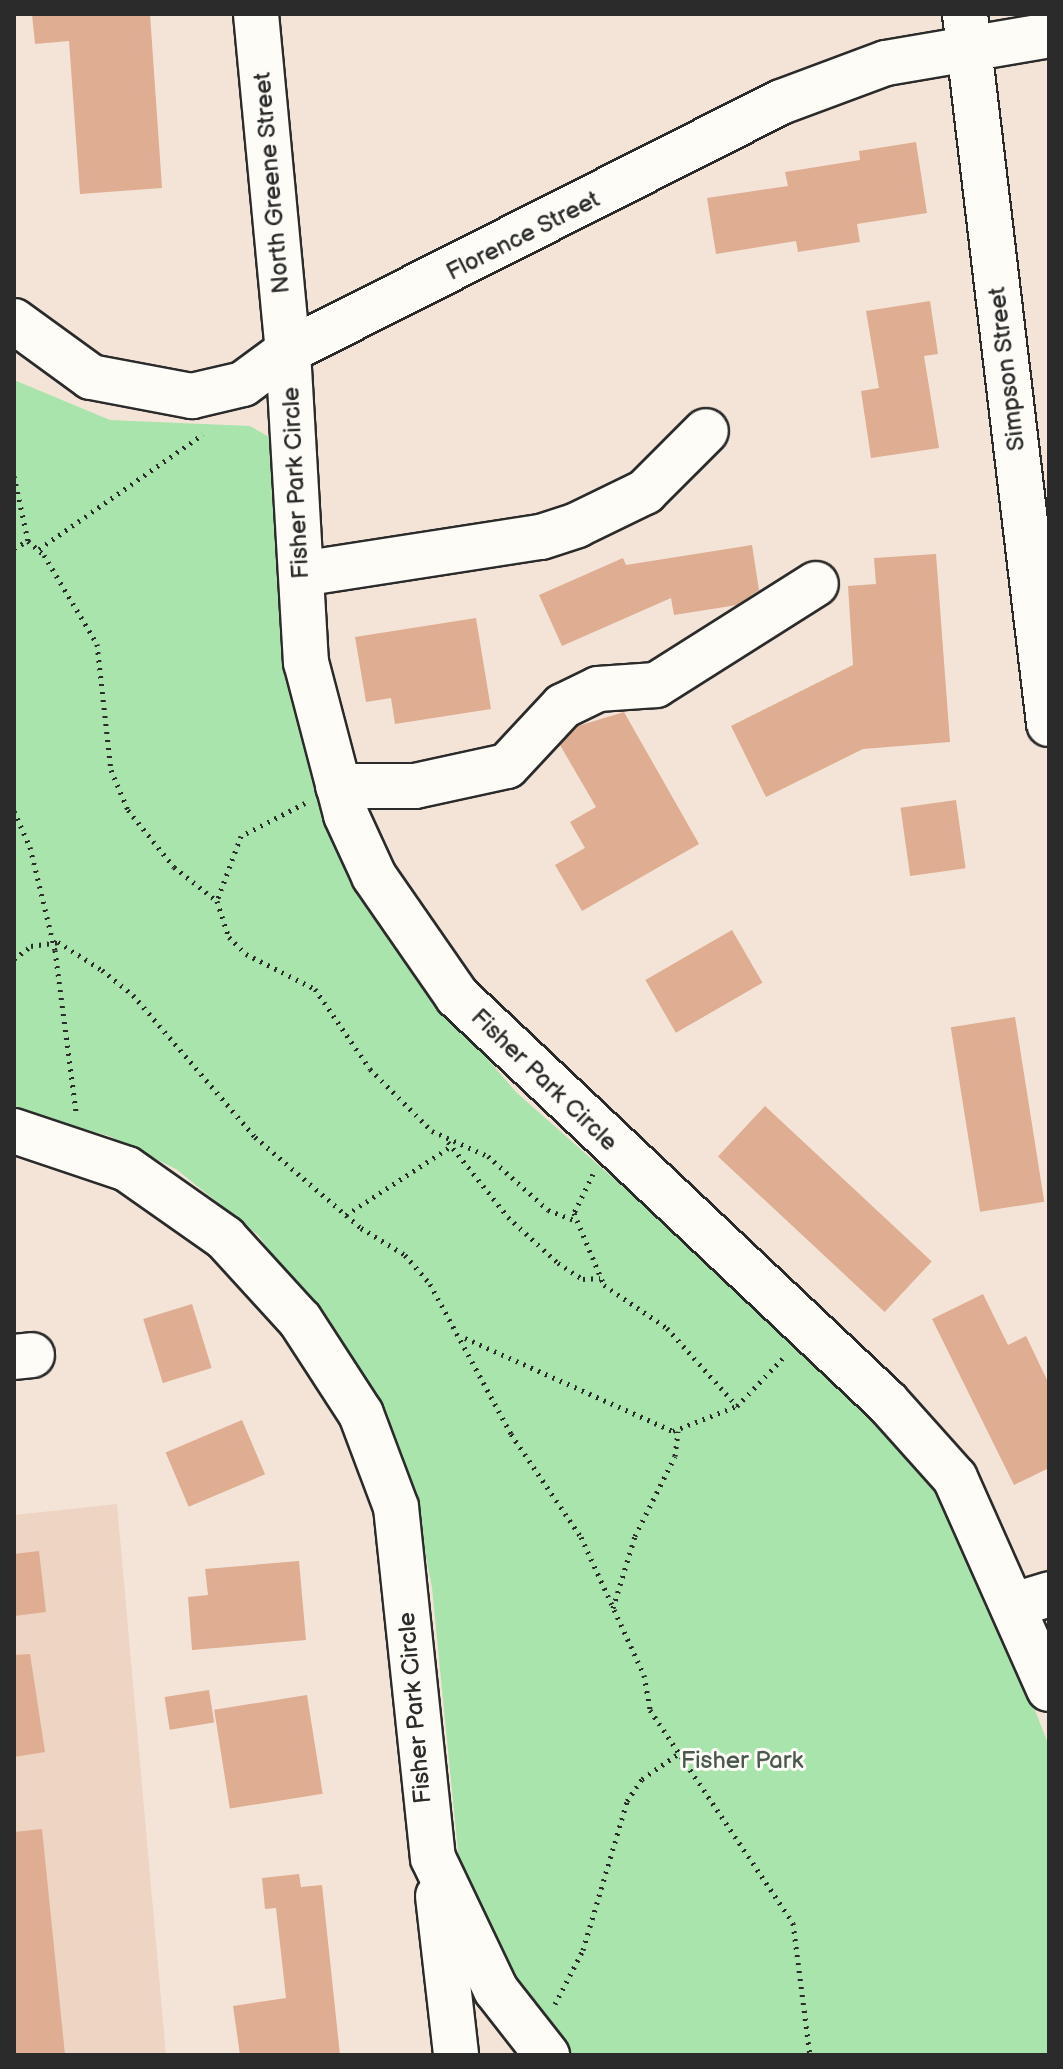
<!DOCTYPE html>
<html>
<head>
<meta charset="utf-8">
<style>
  body { margin:0 }
  #map { position:relative; width:1063px; height:2069px; overflow:hidden; background:#f4e4d8; font-family:"Balsamiq Sans",sans-serif }
  div>[style] { position:absolute }
  .built>* { inset:0; background:#eed4c3 }
  .green>* { inset:0; background:#a8e4ab }
  .building>* { inset:0; background:#dfad91; transform-origin:0 0 }
  .path>* { height:5px; margin-top:-2.5px; transform-origin:0; background:repeating-linear-gradient(90deg,#2b2b2b 0 2px,transparent 0 8px) }
  .roads { filter:drop-shadow(2px 0 #2b2b2b) drop-shadow(-2px 0 #2b2b2b) drop-shadow(0 2px #2b2b2b) drop-shadow(0 -2px #2b2b2b) }
  .minor>* { height:44px; margin:-22px; padding:0 22px; transform-origin:22px; border-radius:22px; background:#fdfcf7 }
  span { translate:-50% -50%; white-space:nowrap; text-align:center; line-height:1.15; -webkit-text-stroke:6px #fdfcf7; paint-order:stroke }
  .street-label { font-size:24px; color:#2b2b2b }
  .park-label { font-size:24px; color:#4a594b }
  .frame { position:absolute; inset:0; border:16px solid #2b2b2b; pointer-events:none }
</style>
</head>
<body>
<div id="map">
  <div class="built">
    <i style="clip-path:polygon(117px 1504px,166px 2055px,14px 2055px,14px 1515px)"></i>
  </div>
  <div class="green">
    <i style="clip-path:polygon(14px 380px,110px 420px,250px 426px,269px 437px,287px 669px,430px 994px,517px 1093px,864px 1400px,931px 1482px,979px 1568px,1049px 1746px,1049px 2055px,567px 2055px,514px 1988px,460px 1872px,432px 1588px,417px 1509px,360px 1374px,258px 1235px,176px 1169px,109px 1136px,14px 1110px)"></i>
  </div>
  <div class="building">
    <i style="clip-path:polygon(32px 14px,150px 14px,162px 188px,80px 194px,69px 41px,35px 44px)"></i>
    <i style="clip-path:polygon(916px 142px,927px 213px,857px 224px,860px 242px,798px 252px,796px 241px,716px 254px,707px 198px,788px 186px,785px 172px,860px 160px,859px 151px)"></i>
    <i style="clip-path:polygon(930px 301px,938px 354px,924px 356px,939px 448px,871px 458px,861px 391px,879px 388px,866px 311px)"></i>
    <i style="clip-path:polygon(752px 545px,759px 590px,737px 605px,674px 615px,671px 598px,562px 646px,539px 595px,623px 558px,626px 565px)"></i>
    <i style="clip-path:polygon(936px 554px,950px 742px,863px 749px,766px 797px,731px 726px,853px 665px,848px 586px,876px 584px,874px 558px)"></i>
    <i style="clip-path:polygon(476px 618px,491px 709px,395px 724px,391px 698px,366px 702px,355px 637px)"></i>
    <i style="clip-path:polygon(624px 712px,699px 844px,582px 911px,555px 865px,585px 848px,570px 822px,596px 807px,560px 745px,578px 726px)"></i>
    <i style="left:956px;top:800px;width:69px;height:56px;rotate:82deg"></i>
    <i style="left:732px;top:930px;width:61px;height:100px;rotate:60deg"></i>
    <i style="left:1015px;top:1017px;width:187px;height:65px;rotate:81deg"></i>
    <i style="left:765px;top:1106px;width:228px;height:69px;rotate:43deg"></i>
    <i style="clip-path:polygon(983px 1294px,1008px 1345px,1026px 1336px,1049px 1384px,1049px 1468px,1014px 1485px,932px 1319px)"></i>
    <i style="left:192px;top:1304px;width:67px;height:51px;rotate:73deg"></i>
    <i style="left:242px;top:1420px;width:59px;height:83px;rotate:67deg"></i>
    <i style="clip-path:polygon(39px 1551px,46px 1612px,14px 1616px,14px 1554px)"></i>
    <i style="clip-path:polygon(299px 1561px,306px 1640px,192px 1650px,188px 1597px,208px 1595px,205px 1569px)"></i>
    <i style="clip-path:polygon(30px 1654px,45px 1752px,14px 1757px,14px 1655px)"></i>
    <i style="left:209px;top:1690px;width:33px;height:45px;rotate:81deg"></i>
    <i style="left:307px;top:1695px;width:100px;height:94px;rotate:81deg"></i>
    <i style="clip-path:polygon(42px 1829px,65px 2055px,14px 2055px,14px 1832px)"></i>
    <i style="clip-path:polygon(299px 1874px,301px 1887px,322px 1885px,340px 2055px,240px 2055px,233px 2006px,286px 1998px,276px 1908px,265px 1909px,262px 1878px)"></i>
  </div>
  <div class="path">
    <i style="left:14px;top:476px;width:66px;rotate:77.8deg"></i>
    <i style="left:28px;top:541px;width:21px;rotate:41deg"></i>
    <i style="left:44px;top:555px;width:104px;rotate:59.2deg"></i>
    <i style="left:97px;top:644px;width:127px;rotate:83.7deg"></i>
    <i style="left:111px;top:770px;width:43px;rotate:67deg"></i>
    <i style="left:128px;top:810px;width:73px;rotate:51.1deg"></i>
    <i style="left:174px;top:867px;width:55px;rotate:38.3deg"></i>
    <i style="left:14px;top:548px;width:16px;rotate:-27deg"></i>
    <i style="left:39px;top:549px;width:200px;rotate:-35deg"></i>
    <i style="left:305px;top:803px;width:72px;rotate:152.7deg"></i>
    <i style="left:241px;top:836px;width:69px;rotate:110.3deg"></i>
    <i style="left:217px;top:901px;width:38px;rotate:72deg"></i>
    <i style="left:229px;top:937px;width:24px;rotate:45deg"></i>
    <i style="left:246px;top:954px;width:77px;rotate:26.9deg"></i>
    <i style="left:315px;top:989px;width:97px;rotate:55.5deg"></i>
    <i style="left:370px;top:1069px;width:88px;rotate:45deg"></i>
    <i style="left:432px;top:1131px;width:61px;rotate:24.1deg"></i>
    <i style="left:488px;top:1156px;width:81px;rotate:42deg"></i>
    <i style="left:548px;top:1210px;width:30px;rotate:21deg"></i>
    <i style="left:14px;top:811px;width:39px;rotate:66deg"></i>
    <i style="left:30px;top:847px;width:106px;rotate:76.4deg"></i>
    <i style="left:55px;top:950px;width:163px;rotate:82.6deg"></i>
    <i style="left:14px;top:959px;width:21px;rotate:-37deg"></i>
    <i style="left:31px;top:946px;width:27px;rotate:-8deg"></i>
    <i style="left:58px;top:942px;width:52px;rotate:32.5deg"></i>
    <i style="left:102px;top:970px;width:40px;rotate:39deg"></i>
    <i style="left:133px;top:995px;width:187px;rotate:49.3deg"></i>
    <i style="left:255px;top:1137px;width:140px;rotate:40.6deg"></i>
    <i style="left:361px;top:1228px;width:52px;rotate:31.5deg"></i>
    <i style="left:405px;top:1255px;width:38px;rotate:49deg"></i>
    <i style="left:430px;top:1284px;width:170px;rotate:61.6deg"></i>
    <i style="left:511px;top:1434px;width:125px;rotate:55.8deg"></i>
    <i style="left:581px;top:1537px;width:152px;rotate:65.5deg"></i>
    <i style="left:644px;top:1675px;width:36px;rotate:80deg"></i>
    <i style="left:650px;top:1710px;width:257px;rotate:56.1deg"></i>
    <i style="left:793px;top:1923px;width:133px;rotate:82.7deg"></i>
    <i style="left:448px;top:1142px;width:96px;rotate:51.3deg"></i>
    <i style="left:508px;top:1217px;width:68px;rotate:42.6deg"></i>
    <i style="left:558px;top:1263px;width:30px;rotate:33deg"></i>
    <i style="left:583px;top:1279px;width:17px;rotate:-3deg"></i>
    <i style="left:593px;top:1174px;width:43px;rotate:116deg"></i>
    <i style="left:574px;top:1213px;width:78px;rotate:67.4deg"></i>
    <i style="left:604px;top:1285px;width:76px;rotate:34.3deg"></i>
    <i style="left:667px;top:1328px;width:105px;rotate:48.1deg"></i>
    <i style="left:346px;top:1215px;width:124px;rotate:-33.2deg"></i>
    <i style="left:465px;top:1338px;width:228px;rotate:24.1deg"></i>
    <i style="left:673px;top:1431px;width:69px;rotate:-21.3deg"></i>
    <i style="left:737px;top:1406px;width:66px;rotate:-46.2deg"></i>
    <i style="left:613px;top:1608px;width:75px;rotate:-73deg"></i>
    <i style="left:635px;top:1536px;width:89px;rotate:-63.4deg"></i>
    <i style="left:675px;top:1456px;width:25px;rotate:-83deg"></i>
    <i style="left:555px;top:2004px;width:61px;rotate:-62.6deg"></i>
    <i style="left:583px;top:1950px;width:155px;rotate:-73.5deg"></i>
    <i style="left:627px;top:1801px;width:27px;rotate:-56deg"></i>
    <i style="left:642px;top:1779px;width:44px;rotate:-34.8deg"></i>
  </div>
  <div class="roads">
    <div class="minor">
      <i style="left:256px;top:14px;width:339px;rotate:84.6deg"></i>
      <i style="left:288px;top:351px;width:312px;rotate:86.7deg"></i>
      <i style="left:306px;top:662px;width:158px;rotate:75.3deg"></i>
      <i style="left:346px;top:815px;width:67px;rotate:65.3deg"></i>
      <i style="left:374px;top:876px;width:146px;rotate:55.3deg"></i>
      <i style="left:457px;top:996px;width:591px;rotate:43.36deg"></i>
      <i style="left:887px;top:1402px;width:102px;rotate:48.2deg"></i>
      <i style="left:955px;top:1478px;width:231px;rotate:66deg"></i>
      <i style="left:965px;top:14px;width:715px;rotate:83.25deg"></i>
      <i style="left:14px;top:321px;width:95px;rotate:36deg"></i>
      <i style="left:91px;top:377px;width:103px;rotate:10.7deg"></i>
      <i style="left:192px;top:396px;width:52px;rotate:-13.2deg"></i>
      <i style="left:243px;top:384px;width:56px;rotate:-36.3deg"></i>
      <i style="left:288px;top:351px;width:552px;rotate:-26.8deg"></i>
      <i style="left:781px;top:102px;width:112px;rotate:-20.4deg"></i>
      <i style="left:886px;top:63px;width:165px;rotate:-9.7deg"></i>
      <i style="left:301px;top:574px;width:243px;rotate:-8.8deg"></i>
      <i style="left:541px;top:537px;width:38px;rotate:-18deg"></i>
      <i style="left:577px;top:525px;width:76px;rotate:-25.9deg"></i>
      <i style="left:645px;top:492px;width:86px;rotate:-45deg"></i>
      <i style="left:338px;top:786px;width:77px"></i>
      <i style="left:415px;top:786px;width:94px;rotate:-12.3deg"></i>
      <i style="left:507px;top:766px;width:82px;rotate:-47deg"></i>
      <i style="left:563px;top:706px;width:39px;rotate:-26deg"></i>
      <i style="left:598px;top:689px;width:58px;rotate:-3.9deg"></i>
      <i style="left:656px;top:685px;width:189px;rotate:-32.3deg"></i>
      <i style="left:14px;top:1131px;width:119px;rotate:18.6deg"></i>
      <i style="left:127px;top:1169px;width:120px;rotate:35.1deg"></i>
      <i style="left:225px;top:1238px;width:111px;rotate:47.6deg"></i>
      <i style="left:300px;top:1320px;width:112px;rotate:57deg"></i>
      <i style="left:361px;top:1414px;width:99px;rotate:69.4deg"></i>
      <i style="left:396px;top:1507px;width:353px;rotate:84deg"></i>
      <i style="left:433px;top:1858px;width:146px;rotate:64.5deg"></i>
      <i style="left:496px;top:1990px;width:83px;rotate:51.9deg"></i>
      <i style="left:14px;top:1357px;width:18px;rotate:-6deg"></i>
      <i style="left:1014px;top:1605px;width:37px;rotate:-17deg"></i>
      <i style="left:438px;top:1896px;width:160px;rotate:83.5deg"></i>
    </div>
  </div>
  <div class="street-label">
    <span style="left:272px;top:183px;rotate:-95deg">North Greene Street</span>
    <span style="left:523px;top:236px;rotate:-27deg">Florence Street</span>
    <span style="left:1007px;top:369px;rotate:-97deg">Simpson Street</span>
    <span style="left:296px;top:483px;rotate:-93deg">Fisher Park Circle</span>
    <span style="left:544px;top:1080px;rotate:44deg">Fisher Park Circle</span>
    <span style="left:415px;top:1708px;rotate:-95deg">Fisher Park Circle</span>
  </div>
  <div class="park-label">
    <span style="left:742px;top:1761px">Fisher Park</span>
  </div>
  <div class="frame"></div>
</div>
</body>
</html>
